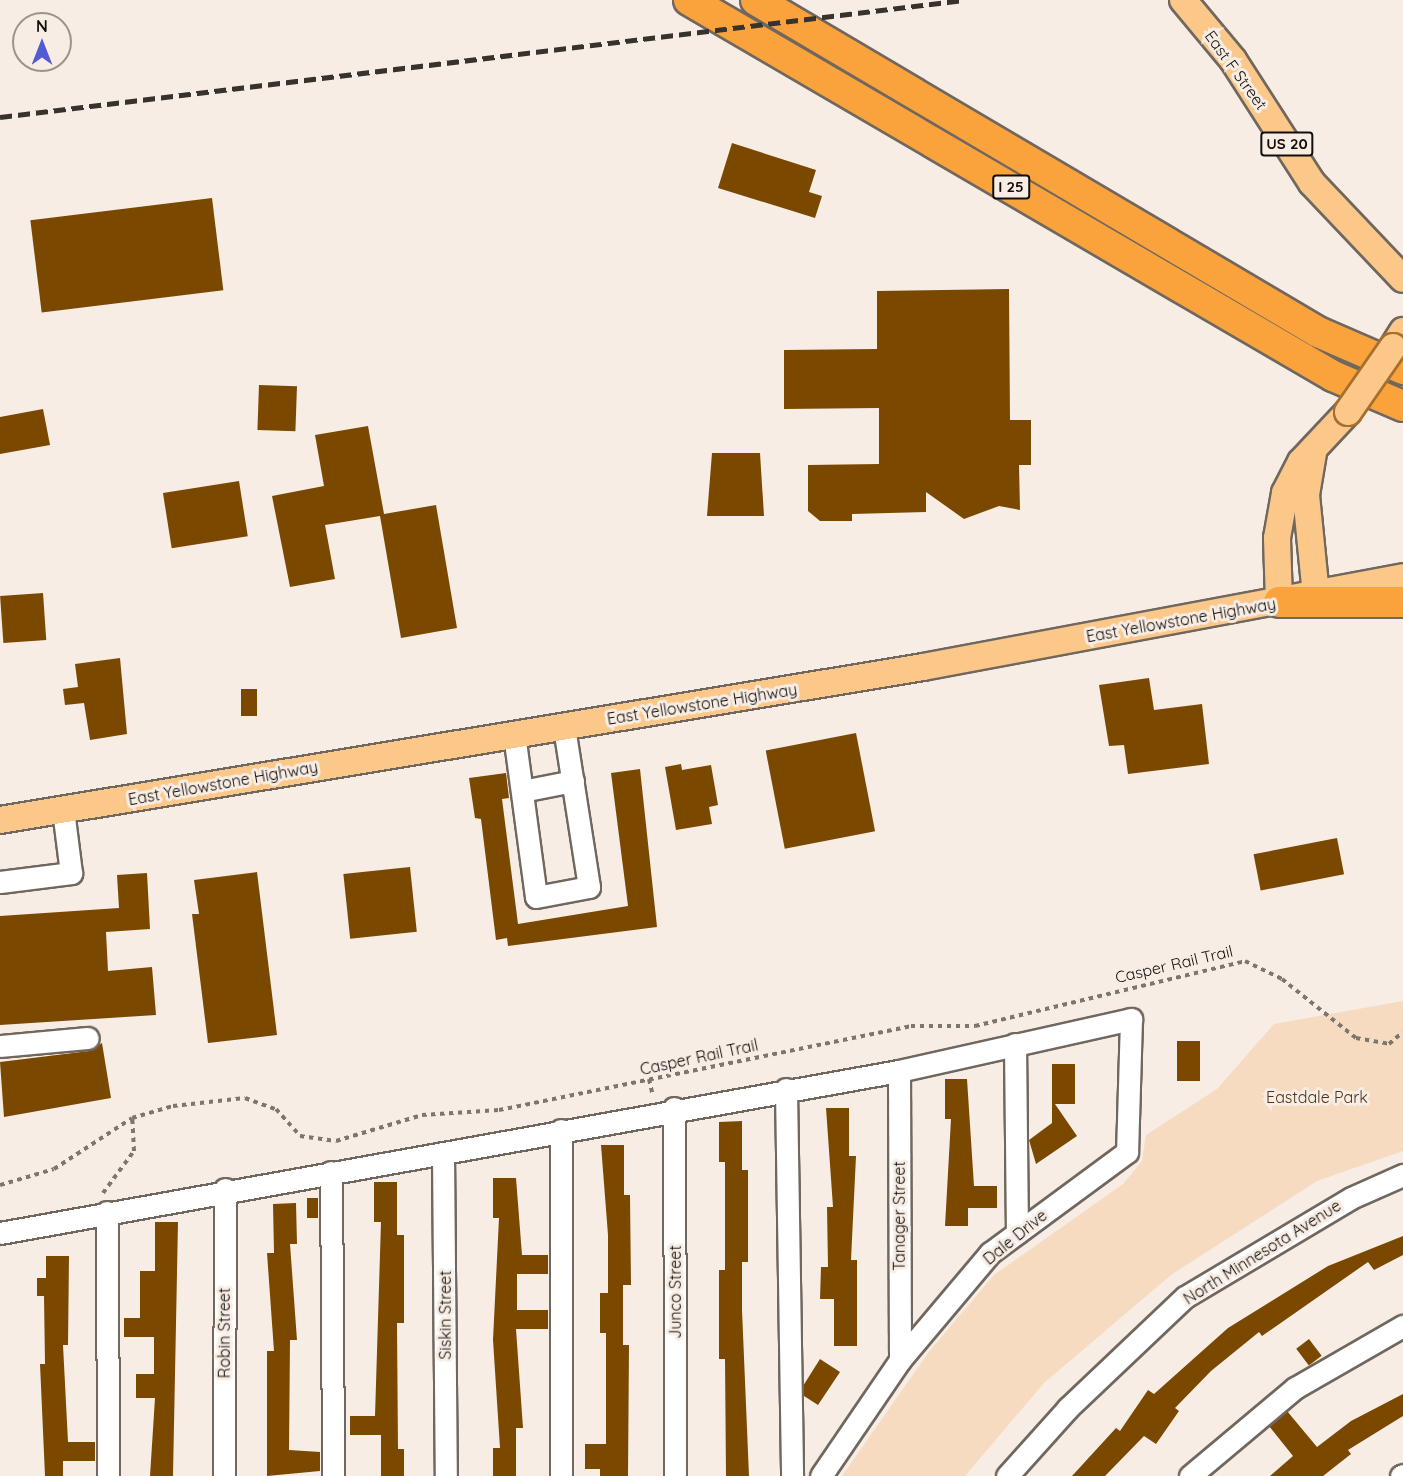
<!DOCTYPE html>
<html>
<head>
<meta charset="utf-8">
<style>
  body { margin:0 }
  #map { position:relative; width:1403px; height:1476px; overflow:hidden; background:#f7ede4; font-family:Quicksand,sans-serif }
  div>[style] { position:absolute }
  .green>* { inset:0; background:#f6dbc1 }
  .building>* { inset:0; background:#7b4800; transform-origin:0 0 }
  .path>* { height:4px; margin-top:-2px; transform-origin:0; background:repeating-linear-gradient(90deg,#7c7670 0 4.5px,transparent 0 9px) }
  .roads { filter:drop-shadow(2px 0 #70675f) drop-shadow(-2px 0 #70675f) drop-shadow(0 2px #70675f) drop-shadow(0 -2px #70675f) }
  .minor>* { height:21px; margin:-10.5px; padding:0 10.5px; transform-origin:10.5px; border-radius:10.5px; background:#fff }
  .major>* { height:26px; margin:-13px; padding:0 13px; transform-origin:13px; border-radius:13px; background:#fcc88a }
  .highway>* { height:30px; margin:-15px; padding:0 15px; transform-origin:15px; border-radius:15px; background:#faa33c }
  .rail>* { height:4.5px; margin-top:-2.25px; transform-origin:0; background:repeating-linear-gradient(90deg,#36322e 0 12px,transparent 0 18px) }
  .bridges { filter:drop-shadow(2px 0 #a86f2b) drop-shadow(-2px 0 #a86f2b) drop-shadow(0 2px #a86f2b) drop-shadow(0 -2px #a86f2b) }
  .major-bridge>* { height:26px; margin:-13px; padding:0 13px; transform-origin:13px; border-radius:13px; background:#fcc88a }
  span { translate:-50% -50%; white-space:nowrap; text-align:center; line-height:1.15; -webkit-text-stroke:6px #f7ede4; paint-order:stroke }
  .shield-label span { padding:2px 4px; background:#f7ede4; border:2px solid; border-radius:4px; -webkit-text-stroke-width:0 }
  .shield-label { font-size:15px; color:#110e0b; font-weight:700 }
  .street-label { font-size:16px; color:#110e0b }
  .park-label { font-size:16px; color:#503312 }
  .north { position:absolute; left:12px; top:12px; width:60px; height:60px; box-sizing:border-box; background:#f7ede4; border:2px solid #9b948d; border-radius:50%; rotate:0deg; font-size:16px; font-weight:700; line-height:24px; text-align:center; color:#110e0b }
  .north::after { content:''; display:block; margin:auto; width:21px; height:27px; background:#545bd2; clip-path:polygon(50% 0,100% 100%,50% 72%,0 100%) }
</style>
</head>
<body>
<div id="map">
  <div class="green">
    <i style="clip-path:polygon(1403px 1001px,1403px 1151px,1317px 1181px,1171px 1275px,1044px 1383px,965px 1476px,842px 1476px,928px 1353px,994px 1275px,1123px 1184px,1142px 1161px,1146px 1135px,1217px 1089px,1274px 1024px)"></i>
  </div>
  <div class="building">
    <i style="clip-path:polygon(732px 143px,816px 170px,809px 192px,822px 196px,815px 218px,718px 188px)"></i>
    <i style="left:212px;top:198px;width:93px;height:183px;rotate:83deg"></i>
    <i style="clip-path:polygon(1009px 289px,1010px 420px,1031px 420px,1031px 465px,1019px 465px,1020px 510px,999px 506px,964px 519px,926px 492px,926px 512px,852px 514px,852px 521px,820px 521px,808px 511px,808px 465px,879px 464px,879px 408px,784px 409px,784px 350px,877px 349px,877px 291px)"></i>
    <i style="left:259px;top:385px;width:38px;height:45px;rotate:2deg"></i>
    <i style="clip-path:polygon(43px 409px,50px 445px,0 454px,0 417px)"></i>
    <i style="clip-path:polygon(368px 426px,384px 514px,436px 505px,457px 628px,401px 638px,380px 516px,325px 525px,335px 579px,290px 587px,272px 496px,324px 486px,315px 435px)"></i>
    <i style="clip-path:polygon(712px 453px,760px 453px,764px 516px,707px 516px)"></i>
    <i style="left:239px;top:481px;width:56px;height:77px;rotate:81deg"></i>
    <i style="left:43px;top:593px;width:47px;height:43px;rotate:86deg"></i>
    <i style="clip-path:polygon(120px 658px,127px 734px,90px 740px,84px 703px,65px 705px,63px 689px,78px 687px,75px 664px)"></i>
    <i style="clip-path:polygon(1149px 678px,1154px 710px,1202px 704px,1209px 764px,1128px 774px,1124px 745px,1109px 746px,1099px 685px)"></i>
    <i style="left:241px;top:689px;width:16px;height:27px"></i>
    <i style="left:856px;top:733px;width:100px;height:92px;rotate:79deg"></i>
    <i style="clip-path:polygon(681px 764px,682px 770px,711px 765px,718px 805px,709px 807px,712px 824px,676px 830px,665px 767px)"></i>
    <i style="clip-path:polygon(640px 769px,657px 927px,508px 946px,507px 938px,496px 940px,481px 819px,475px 818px,469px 778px,506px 773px,509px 798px,502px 799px,518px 924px,628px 906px,611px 773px)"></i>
    <i style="left:1337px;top:838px;width:37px;height:85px;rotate:79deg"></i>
    <i style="left:410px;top:867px;width:65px;height:67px;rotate:84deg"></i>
    <i style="clip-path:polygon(257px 872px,277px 1035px,208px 1043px,192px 914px,199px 914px,194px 880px)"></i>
    <i style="clip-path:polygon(147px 873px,150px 929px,106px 932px,108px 971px,152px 967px,156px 1015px,0 1025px,0 916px,119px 908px,117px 875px)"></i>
    <i style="left:1200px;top:1041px;width:40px;height:23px;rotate:90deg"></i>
    <i style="clip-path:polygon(102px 1043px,111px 1098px,4px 1117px,0 1062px,89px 1051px)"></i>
    <i style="clip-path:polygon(1052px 1064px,1075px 1064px,1075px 1104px,1055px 1104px,1077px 1136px,1036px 1164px,1029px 1140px,1052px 1123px)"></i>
    <i style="clip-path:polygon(945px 1079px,967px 1079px,974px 1186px,997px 1186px,997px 1208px,968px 1208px,968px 1226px,945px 1226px,951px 1119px,945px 1119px)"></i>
    <i style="clip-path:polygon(826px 1108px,849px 1108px,849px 1156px,856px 1156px,851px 1260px,857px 1260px,857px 1346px,834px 1346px,834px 1299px,820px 1299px,821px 1267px,828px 1267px,827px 1207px,833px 1207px)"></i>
    <i style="clip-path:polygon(742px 1121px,742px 1170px,748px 1170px,748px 1262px,742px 1262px,742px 1310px,749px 1476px,726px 1476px,725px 1359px,719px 1359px,719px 1270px,725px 1270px,725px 1162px,719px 1162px,719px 1122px)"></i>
    <i style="clip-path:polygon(601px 1145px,624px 1145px,624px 1195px,630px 1195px,631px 1285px,623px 1285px,623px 1345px,629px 1345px,628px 1476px,600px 1476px,600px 1469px,585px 1469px,585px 1444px,606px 1444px,606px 1333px,600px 1333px,600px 1293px,608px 1293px,608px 1235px)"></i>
    <i style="clip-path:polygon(493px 1178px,516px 1178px,522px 1255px,548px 1255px,548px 1274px,517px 1274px,517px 1310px,548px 1310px,548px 1329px,516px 1329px,523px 1428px,516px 1428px,516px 1476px,493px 1476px,493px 1448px,500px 1448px,493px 1340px,499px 1218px,493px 1218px)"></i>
    <i style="clip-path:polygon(374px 1182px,397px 1182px,397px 1235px,404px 1235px,404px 1323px,397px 1323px,398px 1449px,404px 1449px,404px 1476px,381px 1476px,381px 1435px,350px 1435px,350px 1416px,375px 1416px,381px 1222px,374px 1222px)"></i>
    <i style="left:307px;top:1198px;width:11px;height:20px"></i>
    <i style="clip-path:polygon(296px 1203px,297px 1244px,290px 1244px,297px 1340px,290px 1340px,289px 1450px,320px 1452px,320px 1471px,267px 1476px,267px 1351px,274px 1351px,267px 1253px,274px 1253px,273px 1204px)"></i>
    <i style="clip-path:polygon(155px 1222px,178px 1222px,173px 1476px,150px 1476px,155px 1398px,136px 1398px,136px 1374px,154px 1374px,154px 1337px,124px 1337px,124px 1318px,140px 1318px,140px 1271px,155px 1271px)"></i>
    <i style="clip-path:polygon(1403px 1236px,1403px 1255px,1374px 1270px,1368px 1262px,1262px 1336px,1259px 1332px,1211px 1371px,1175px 1408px,1179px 1411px,1156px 1444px,1144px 1436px,1105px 1476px,1072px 1476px,1116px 1428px,1120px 1431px,1148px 1390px,1154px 1394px,1228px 1328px,1328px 1266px)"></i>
    <i style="clip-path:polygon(46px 1256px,69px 1256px,68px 1345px,63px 1345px,68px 1442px,95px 1442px,95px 1461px,63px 1461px,63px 1476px,45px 1476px,40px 1364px,45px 1364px,44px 1296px,37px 1296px,37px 1278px,46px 1278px)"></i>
    <i style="left:1309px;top:1339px;width:21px;height:16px;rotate:53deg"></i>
    <i style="clip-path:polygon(820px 1359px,840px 1372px,818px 1405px,804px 1396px,803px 1386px)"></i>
    <i style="clip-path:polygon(1403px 1394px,1403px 1416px,1348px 1450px,1351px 1454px,1323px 1476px,1270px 1476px,1293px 1456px,1269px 1426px,1287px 1411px,1317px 1447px,1351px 1421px)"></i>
  </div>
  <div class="path">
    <i style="left:649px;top:1079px;width:17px;rotate:77deg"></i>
    <i style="left:0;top:1185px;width:56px;rotate:-16.5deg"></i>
    <i style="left:54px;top:1169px;width:93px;rotate:-33.2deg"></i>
    <i style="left:132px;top:1118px;width:43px;rotate:-16.3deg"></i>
    <i style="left:173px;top:1106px;width:72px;rotate:-6.3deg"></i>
    <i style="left:245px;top:1098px;width:33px;rotate:20deg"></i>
    <i style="left:276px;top:1109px;width:36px;rotate:48deg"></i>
    <i style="left:300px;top:1136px;width:36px;rotate:8deg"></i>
    <i style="left:336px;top:1141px;width:90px;rotate:-16.8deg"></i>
    <i style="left:422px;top:1115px;width:77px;rotate:-3.7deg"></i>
    <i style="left:499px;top:1110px;width:420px;rotate:-11.5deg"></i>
    <i style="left:911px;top:1026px;width:64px"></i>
    <i style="left:975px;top:1026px;width:278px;rotate:-13.5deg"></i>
    <i style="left:1245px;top:961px;width:41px;rotate:25.9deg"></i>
    <i style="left:1282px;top:979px;width:95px;rotate:38.6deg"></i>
    <i style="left:1356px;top:1038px;width:34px;rotate:10deg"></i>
    <i style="left:1389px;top:1044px;width:18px;rotate:-41deg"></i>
    <i style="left:103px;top:1193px;width:52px;rotate:-53.6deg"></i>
    <i style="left:134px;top:1151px;width:33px;rotate:-93deg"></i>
  </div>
  <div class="roads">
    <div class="minor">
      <i style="left:514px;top:734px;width:164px;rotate:82.3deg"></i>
      <i style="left:536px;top:897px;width:54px;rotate:-10.7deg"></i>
      <i style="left:589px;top:887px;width:162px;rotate:-98.9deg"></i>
      <i style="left:522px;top:791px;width:52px;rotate:-11.1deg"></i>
      <i style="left:0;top:882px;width:72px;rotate:-7.2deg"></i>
      <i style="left:71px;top:873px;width:64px;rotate:-97.2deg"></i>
      <i style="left:1015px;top:1044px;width:189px;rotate:89.4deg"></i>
      <i style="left:0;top:1046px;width:88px;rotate:-5.2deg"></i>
      <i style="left:899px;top:1071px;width:289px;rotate:89.8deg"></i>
      <i style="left:786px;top:1089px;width:387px;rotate:89.1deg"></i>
      <i style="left:674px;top:1108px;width:368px;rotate:89.8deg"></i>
      <i style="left:561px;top:1130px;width:346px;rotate:90deg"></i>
      <i style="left:443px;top:1153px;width:323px;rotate:89.5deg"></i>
      <i style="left:331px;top:1172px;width:304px;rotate:89.6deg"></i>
      <i style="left:107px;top:1212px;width:264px;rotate:89.8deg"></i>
      <i style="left:0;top:1233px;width:913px;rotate:-10.22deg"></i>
      <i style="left:899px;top:1071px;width:238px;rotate:-12.6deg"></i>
      <i style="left:1131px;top:1019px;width:133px;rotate:91.7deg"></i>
      <i style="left:1127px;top:1152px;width:170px;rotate:143.6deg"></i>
      <i style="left:990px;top:1253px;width:140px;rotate:130.1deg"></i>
      <i style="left:900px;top:1360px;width:140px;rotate:124.3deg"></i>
      <i style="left:224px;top:1476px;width:287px;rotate:-89.8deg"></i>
      <i style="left:1007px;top:1476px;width:91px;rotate:-48.1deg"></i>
      <i style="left:1068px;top:1408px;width:161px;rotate:-43.5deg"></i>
      <i style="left:1185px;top:1297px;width:193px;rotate:-30.8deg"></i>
      <i style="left:1351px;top:1198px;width:57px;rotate:-23.9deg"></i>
      <i style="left:1190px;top:1476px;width:137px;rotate:-40deg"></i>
      <i style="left:1295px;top:1388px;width:125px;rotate:-29.9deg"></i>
      <i style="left:1401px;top:1476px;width:2px;rotate:-27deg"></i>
    </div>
    <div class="major">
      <i style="left:1183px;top:0;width:78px;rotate:50.2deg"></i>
      <i style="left:1233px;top:60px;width:146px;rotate:57.3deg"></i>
      <i style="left:1312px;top:183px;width:132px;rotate:46.5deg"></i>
      <i style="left:1393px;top:347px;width:19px;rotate:-58deg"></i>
      <i style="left:1313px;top:453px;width:43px;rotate:99.5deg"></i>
      <i style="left:1306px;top:495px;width:100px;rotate:84.3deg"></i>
      <i style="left:1279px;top:602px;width:64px;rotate:-91.8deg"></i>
      <i style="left:1277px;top:538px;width:46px;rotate:-79.9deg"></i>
      <i style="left:1285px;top:493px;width:35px;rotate:-63deg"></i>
      <i style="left:1301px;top:462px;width:69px;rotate:-46.8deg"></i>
      <i style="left:0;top:820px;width:936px;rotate:-9.41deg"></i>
      <i style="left:923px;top:667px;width:488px;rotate:-10.6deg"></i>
    </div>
    <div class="highway">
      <i style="left:689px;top:0;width:746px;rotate:30.28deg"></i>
      <i style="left:1333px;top:376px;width:76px;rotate:23.2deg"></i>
      <i style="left:756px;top:0;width:653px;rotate:30.57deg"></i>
      <i style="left:1318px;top:332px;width:93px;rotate:23.5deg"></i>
      <i style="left:1279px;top:602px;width:124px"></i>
    </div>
  </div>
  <div class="rail">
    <i style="left:0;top:117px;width:971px;rotate:-6.92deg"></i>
  </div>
  <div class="bridges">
    <div class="major-bridge">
      <i style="left:1348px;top:412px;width:79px;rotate:-55.3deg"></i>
    </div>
  </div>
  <div class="shield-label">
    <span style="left:1287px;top:144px">US 20</span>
    <span style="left:1011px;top:187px">I 25</span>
  </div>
  <div class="street-label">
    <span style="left:1236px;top:70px;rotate:54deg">East F Street</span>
    <span style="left:1181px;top:620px;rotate:-10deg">East Yellowstone Highway</span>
    <span style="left:702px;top:704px;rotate:-9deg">East Yellowstone Highway</span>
    <span style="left:223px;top:783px;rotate:-10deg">East Yellowstone Highway</span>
    <span style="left:1174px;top:964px;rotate:-13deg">Casper Rail Trail</span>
    <span style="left:699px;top:1057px;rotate:-12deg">Casper Rail Trail</span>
    <span style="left:899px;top:1216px;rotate:-90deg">Tanager Street</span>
    <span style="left:1015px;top:1237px;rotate:-39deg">Dale Drive</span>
    <span style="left:1262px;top:1252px;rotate:-32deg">North Minnesota Avenue</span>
    <span style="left:675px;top:1292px;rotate:-90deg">Junco Street</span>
    <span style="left:445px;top:1315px;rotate:-90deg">Siskin Street</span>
    <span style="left:224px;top:1333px;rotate:-90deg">Robin Street</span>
  </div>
  <div class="park-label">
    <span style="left:1317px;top:1097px">Eastdale Park</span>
  </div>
  <div class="north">N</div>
</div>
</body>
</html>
